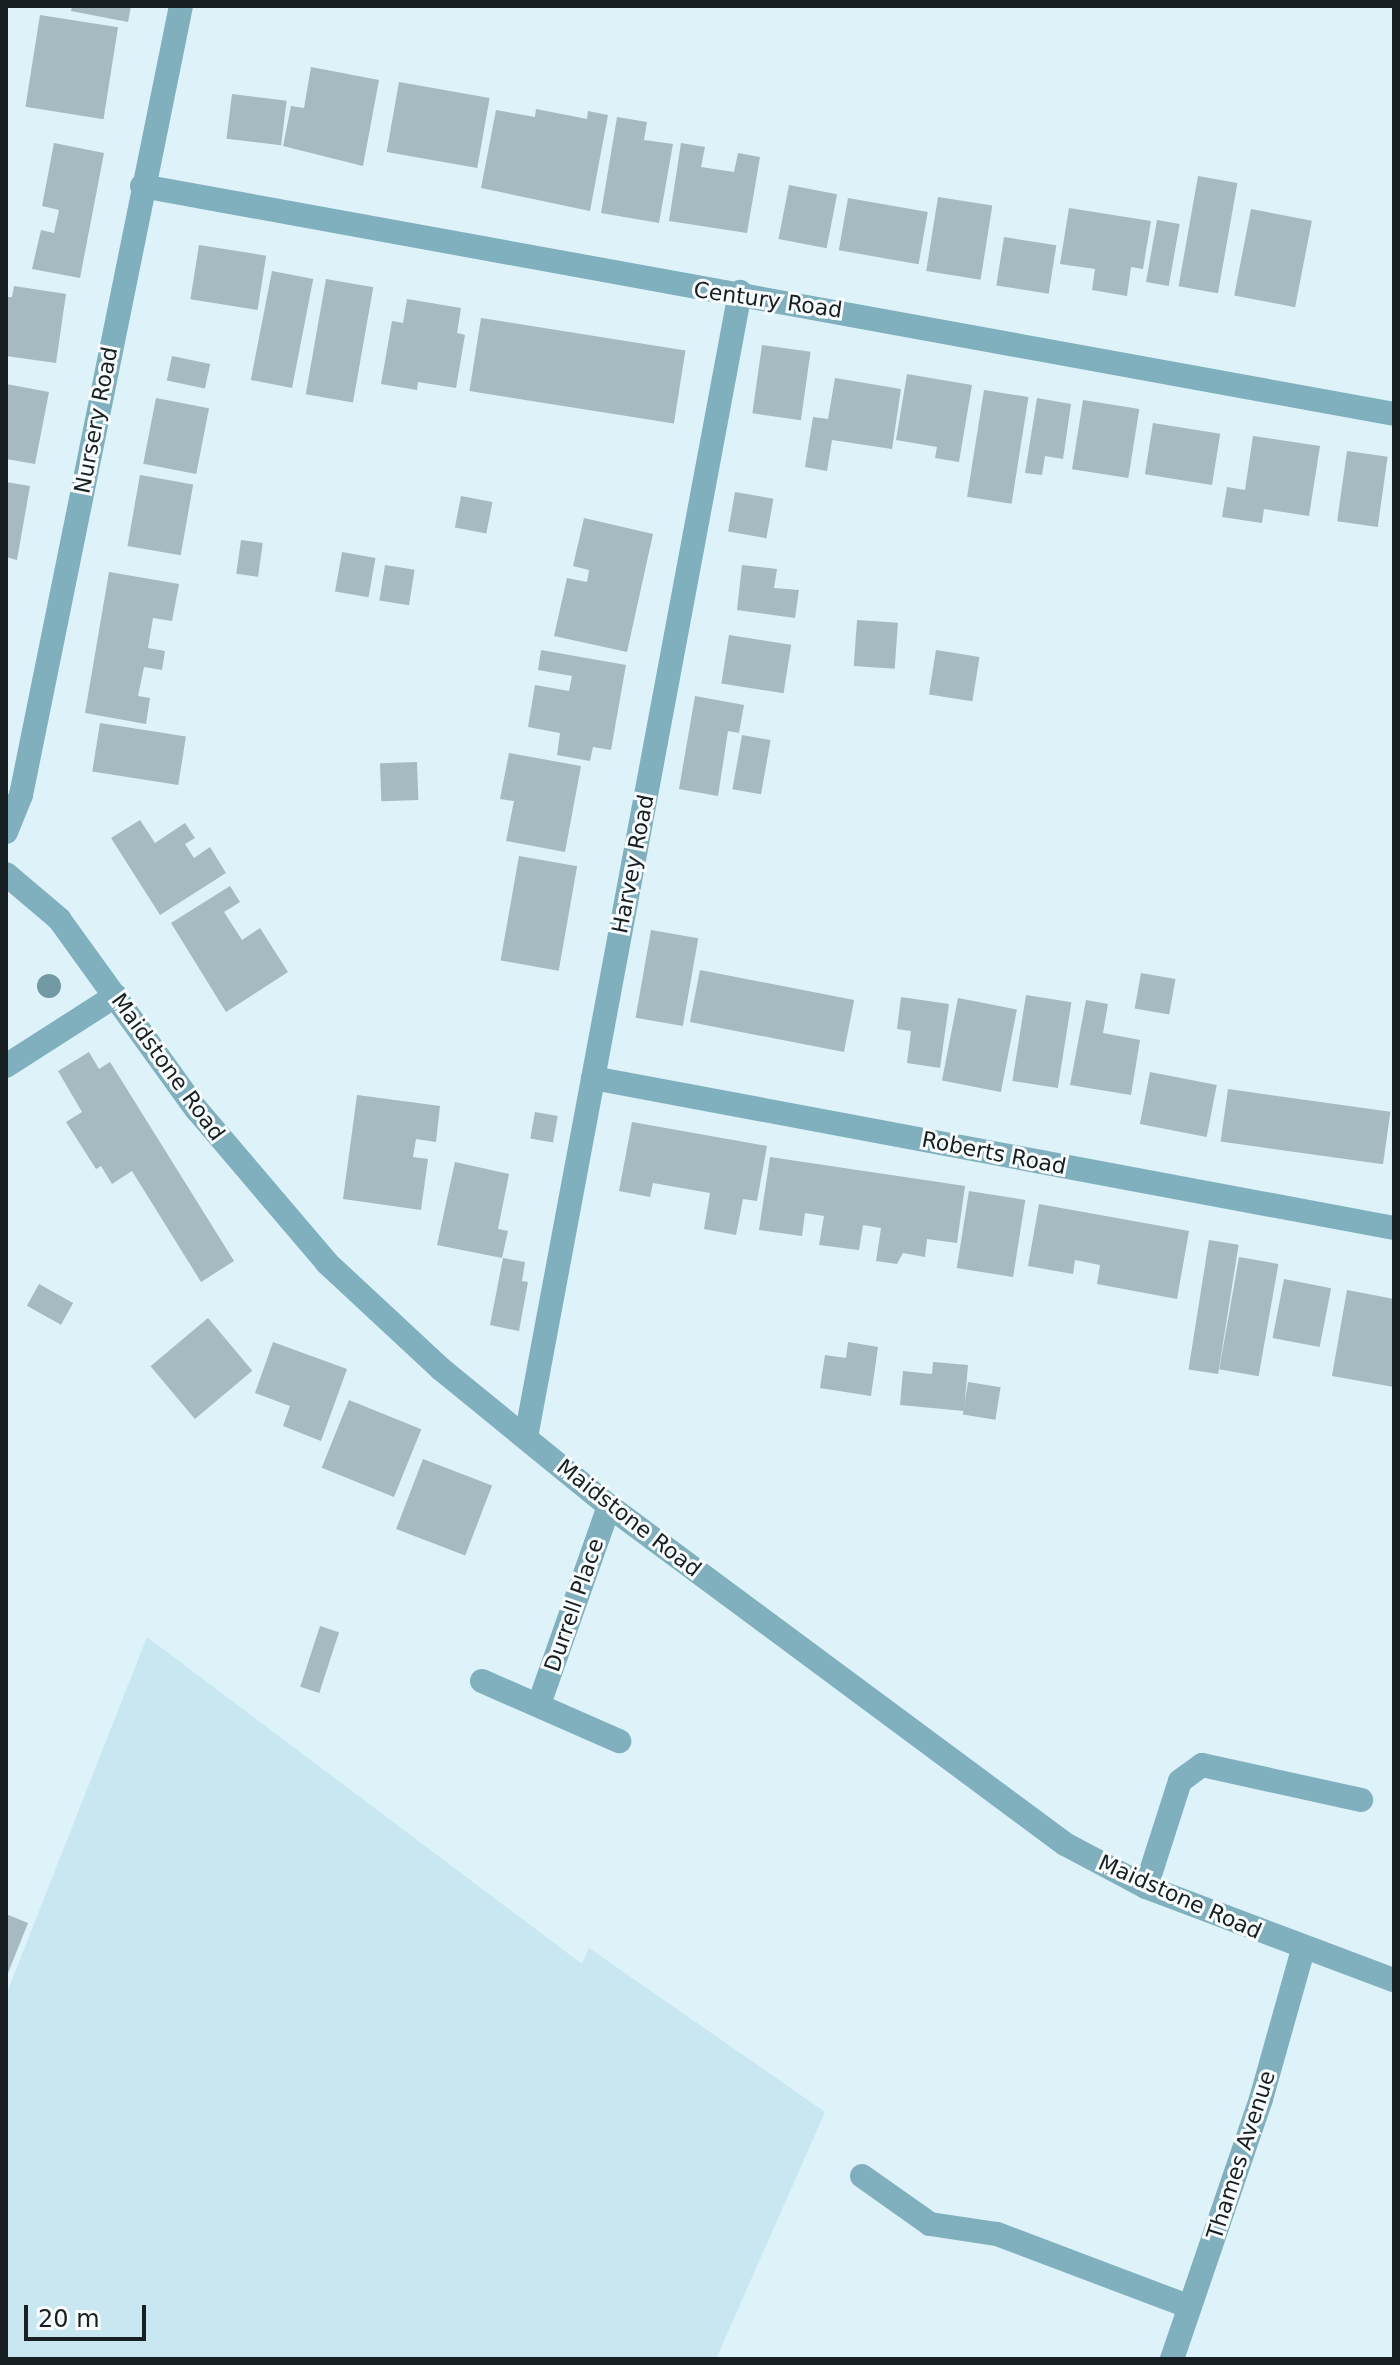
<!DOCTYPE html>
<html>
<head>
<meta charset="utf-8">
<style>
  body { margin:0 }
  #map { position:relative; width:1400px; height:2365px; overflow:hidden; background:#ddf2f9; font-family:"DejaVu Sans",sans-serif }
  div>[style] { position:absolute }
  .built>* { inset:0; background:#c8e7f1 }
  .building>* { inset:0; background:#a5bac1; transform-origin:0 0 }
  .minor>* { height:24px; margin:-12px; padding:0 12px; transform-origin:12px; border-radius:12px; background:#80afbe }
  .trees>* { width:24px; height:24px; margin:-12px; border-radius:50%; background:#7299a4 }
  span { translate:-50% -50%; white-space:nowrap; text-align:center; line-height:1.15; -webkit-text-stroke:6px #f8fcfd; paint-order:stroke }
  .street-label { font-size:22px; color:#171f22 }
  .frame { position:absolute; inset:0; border:8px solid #171f22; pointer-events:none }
  .scale { position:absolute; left:24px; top:2305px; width:122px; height:36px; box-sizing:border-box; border:4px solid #171f22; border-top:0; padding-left:10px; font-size:24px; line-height:28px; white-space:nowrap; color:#171f22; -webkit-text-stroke:6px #f8fcfd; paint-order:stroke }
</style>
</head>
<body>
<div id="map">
  <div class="built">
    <i style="clip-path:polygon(147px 1637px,582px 1964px,589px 1948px,825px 2112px,716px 2359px,6px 2359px,6px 1995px)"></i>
  </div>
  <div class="building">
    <i style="clip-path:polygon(72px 6px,131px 6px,128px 22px,71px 11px)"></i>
    <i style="left:40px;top:15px;width:79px;height:93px;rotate:9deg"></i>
    <i style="clip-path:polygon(311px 67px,379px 80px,363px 166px,283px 146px,291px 106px,304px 108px)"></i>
    <i style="left:399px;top:82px;width:92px;height:71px;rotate:10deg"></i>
    <i style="left:232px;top:94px;width:55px;height:45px;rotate:7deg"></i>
    <i style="clip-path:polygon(536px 109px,587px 119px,588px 111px,608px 115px,590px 211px,481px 188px,496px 110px,535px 117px)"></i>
    <i style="clip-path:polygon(617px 117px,647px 122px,644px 140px,673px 144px,659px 223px,601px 213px)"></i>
    <i style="clip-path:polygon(54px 143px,104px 153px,80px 278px,32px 269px,41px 230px,54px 233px,59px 210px,42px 206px)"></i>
    <i style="clip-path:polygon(681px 143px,705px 147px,701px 167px,734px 172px,738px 153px,760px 157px,747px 233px,669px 221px)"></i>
    <i style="left:1198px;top:176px;width:40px;height:112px;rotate:10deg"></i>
    <i style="left:789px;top:185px;width:49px;height:55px;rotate:11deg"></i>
    <i style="left:938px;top:197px;width:55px;height:75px;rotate:9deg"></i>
    <i style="left:848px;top:198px;width:81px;height:53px;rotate:10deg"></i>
    <i style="clip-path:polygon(1069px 208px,1151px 221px,1143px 269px,1131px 267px,1127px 296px,1092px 290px,1095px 269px,1060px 264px)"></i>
    <i style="left:1251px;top:209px;width:62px;height:88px;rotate:11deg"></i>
    <i style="left:1157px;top:220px;width:23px;height:63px;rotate:10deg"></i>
    <i style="left:1004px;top:237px;width:53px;height:49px;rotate:9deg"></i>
    <i style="left:199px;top:245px;width:68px;height:55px;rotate:9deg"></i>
    <i style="left:272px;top:271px;width:42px;height:111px;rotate:11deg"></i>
    <i style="left:326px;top:279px;width:48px;height:117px;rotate:10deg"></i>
    <i style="clip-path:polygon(14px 286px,66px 294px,56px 363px,6px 356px,6px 297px,12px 297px)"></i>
    <i style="clip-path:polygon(407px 299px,461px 308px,457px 333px,465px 335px,456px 388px,418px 382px,417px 390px,381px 384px,392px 321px,403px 323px)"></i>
    <i style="left:481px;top:318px;width:207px;height:74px;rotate:9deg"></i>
    <i style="left:762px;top:345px;width:49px;height:69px;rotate:8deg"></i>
    <i style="left:172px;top:356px;width:39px;height:25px;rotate:12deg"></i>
    <i style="clip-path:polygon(907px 374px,972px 385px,959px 462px,935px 458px,937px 447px,896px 440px)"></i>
    <i style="clip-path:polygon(835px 378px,901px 389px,892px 449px,832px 440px,827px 471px,805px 467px,813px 417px,828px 419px)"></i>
    <i style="clip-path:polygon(6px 384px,49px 392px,35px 464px,6px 459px)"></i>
    <i style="left:984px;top:390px;width:45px;height:108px;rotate:9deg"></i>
    <i style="left:156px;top:398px;width:54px;height:67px;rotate:11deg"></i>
    <i style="clip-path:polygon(1037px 398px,1071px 404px,1063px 459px,1045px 456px,1042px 475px,1025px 473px)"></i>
    <i style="left:1083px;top:400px;width:57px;height:70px;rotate:9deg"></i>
    <i style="left:1153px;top:423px;width:68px;height:52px;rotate:9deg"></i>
    <i style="clip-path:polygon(1253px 436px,1320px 446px,1309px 516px,1264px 509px,1262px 523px,1222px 517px,1227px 487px,1245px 490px)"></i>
    <i style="left:1347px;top:451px;width:41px;height:71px;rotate:8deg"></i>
    <i style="left:140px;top:475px;width:54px;height:72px;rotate:10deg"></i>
    <i style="clip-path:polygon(6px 482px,30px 486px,17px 560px,6px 557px)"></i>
    <i style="left:735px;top:492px;width:39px;height:40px;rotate:10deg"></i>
    <i style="left:461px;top:496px;width:32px;height:32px;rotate:11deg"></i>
    <i style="clip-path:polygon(584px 518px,653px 534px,627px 652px,554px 636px,567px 578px,587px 582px,589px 570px,573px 566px)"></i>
    <i style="left:241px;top:540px;width:22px;height:34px;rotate:8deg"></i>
    <i style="left:342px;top:552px;width:34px;height:40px;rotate:10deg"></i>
    <i style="left:385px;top:565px;width:30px;height:36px;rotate:9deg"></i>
    <i style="clip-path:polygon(742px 565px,777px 569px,774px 588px,799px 590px,795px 618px,737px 610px)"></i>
    <i style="clip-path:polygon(109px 572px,179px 584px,172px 621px,153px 618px,148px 648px,165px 651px,162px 670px,144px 667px,138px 696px,150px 698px,146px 724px,85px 713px)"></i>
    <i style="left:857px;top:620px;width:41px;height:46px;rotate:4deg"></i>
    <i style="left:729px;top:635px;width:63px;height:49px;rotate:9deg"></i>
    <i style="clip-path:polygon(541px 650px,626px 665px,611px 750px,593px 747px,590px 761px,557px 755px,560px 733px,528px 727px,535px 685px,569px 691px,572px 676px,538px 670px)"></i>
    <i style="left:936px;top:650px;width:44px;height:45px;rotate:9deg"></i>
    <i style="clip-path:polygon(695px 696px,744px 705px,739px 733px,728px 731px,718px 796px,679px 789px)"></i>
    <i style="left:100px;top:723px;width:87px;height:49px;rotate:9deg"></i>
    <i style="left:742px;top:735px;width:29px;height:55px;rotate:10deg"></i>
    <i style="clip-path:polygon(509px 753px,581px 766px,565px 852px,506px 841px,514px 801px,500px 799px)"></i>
    <i style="left:417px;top:762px;width:38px;height:37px;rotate:88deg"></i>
    <i style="clip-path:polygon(140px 820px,155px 843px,185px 823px,195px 838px,185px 844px,194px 858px,210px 847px,226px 873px,160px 915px,111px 838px)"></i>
    <i style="left:519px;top:856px;width:59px;height:106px;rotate:10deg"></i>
    <i style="clip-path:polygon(230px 886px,240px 902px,224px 912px,242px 940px,260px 928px,288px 972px,226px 1012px,171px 923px)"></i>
    <i style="left:651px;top:930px;width:48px;height:89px;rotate:10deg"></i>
    <i style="left:700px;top:970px;width:157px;height:53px;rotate:11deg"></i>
    <i style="left:1141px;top:973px;width:35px;height:36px;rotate:10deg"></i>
    <i style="left:1026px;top:995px;width:46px;height:87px;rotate:9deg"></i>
    <i style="clip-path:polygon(901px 997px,949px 1004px,940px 1068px,907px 1063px,911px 1031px,897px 1029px)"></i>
    <i style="left:958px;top:998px;width:60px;height:84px;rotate:11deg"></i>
    <i style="clip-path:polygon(1086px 1000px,1108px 1004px,1103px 1033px,1140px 1040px,1131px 1095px,1070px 1085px)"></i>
    <i style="clip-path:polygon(89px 1052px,99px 1069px,110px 1062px,234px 1261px,201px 1282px,132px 1171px,112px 1184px,101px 1166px,96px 1169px,66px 1122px,82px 1112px,58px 1071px)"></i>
    <i style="left:1150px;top:1072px;width:68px;height:53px;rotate:11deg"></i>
    <i style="left:1228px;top:1089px;width:164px;height:53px;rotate:8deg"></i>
    <i style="clip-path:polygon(357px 1095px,440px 1106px,436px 1142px,416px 1139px,413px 1157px,428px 1159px,421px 1210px,343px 1199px)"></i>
    <i style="left:535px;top:1112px;width:23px;height:27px;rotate:10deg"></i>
    <i style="clip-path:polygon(632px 1122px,767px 1146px,757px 1201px,743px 1199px,736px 1235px,704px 1229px,710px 1193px,653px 1183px,650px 1197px,619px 1191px)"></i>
    <i style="clip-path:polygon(770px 1157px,965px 1186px,957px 1243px,927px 1239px,925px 1257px,903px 1253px,897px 1264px,876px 1261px,881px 1228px,863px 1225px,859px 1250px,819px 1245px,824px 1216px,805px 1213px,802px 1236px,759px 1230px)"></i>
    <i style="clip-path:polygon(455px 1162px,509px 1174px,498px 1229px,508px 1231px,502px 1258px,437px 1245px)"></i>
    <i style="left:969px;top:1191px;width:57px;height:78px;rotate:9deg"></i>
    <i style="clip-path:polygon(1039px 1204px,1189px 1231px,1177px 1299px,1097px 1284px,1100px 1265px,1075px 1260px,1073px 1274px,1028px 1266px)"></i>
    <i style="left:1209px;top:1240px;width:30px;height:131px;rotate:9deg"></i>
    <i style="left:1239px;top:1257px;width:40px;height:114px;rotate:10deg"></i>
    <i style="clip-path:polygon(503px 1258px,525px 1262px,522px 1281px,528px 1282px,519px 1331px,490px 1325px)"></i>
    <i style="left:1284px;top:1279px;width:48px;height:60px;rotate:11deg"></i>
    <i style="left:39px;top:1284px;width:39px;height:25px;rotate:29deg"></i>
    <i style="clip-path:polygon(1347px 1290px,1394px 1299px,1394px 1387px,1332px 1376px)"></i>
    <i style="left:208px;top:1318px;width:69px;height:75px;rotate:50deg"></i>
    <i style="clip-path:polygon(273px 1342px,347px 1369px,321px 1441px,283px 1426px,290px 1406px,255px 1393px)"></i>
    <i style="clip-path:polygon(848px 1342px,878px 1347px,871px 1396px,820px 1388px,825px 1355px,846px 1358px)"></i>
    <i style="clip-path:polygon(933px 1362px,968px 1365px,964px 1411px,900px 1405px,903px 1371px,932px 1374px)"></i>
    <i style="left:968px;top:1382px;width:33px;height:33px;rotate:9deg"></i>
    <i style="left:349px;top:1400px;width:78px;height:73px;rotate:22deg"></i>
    <i style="left:423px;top:1459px;width:74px;height:75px;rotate:21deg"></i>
    <i style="left:320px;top:1626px;width:20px;height:64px;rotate:18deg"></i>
    <i style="clip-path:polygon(6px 1914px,28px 1923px,6px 1978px)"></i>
  </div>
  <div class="minor">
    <i style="left:142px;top:186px;width:1273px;rotate:10.32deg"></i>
    <i style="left:6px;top:832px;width:40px;rotate:-68deg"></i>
    <i style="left:21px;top:795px;width:805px;rotate:-78.54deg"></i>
    <i style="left:6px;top:874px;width:70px;rotate:40.3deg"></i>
    <i style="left:59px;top:919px;width:236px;rotate:54.2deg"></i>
    <i style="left:197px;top:1110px;width:201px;rotate:49.6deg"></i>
    <i style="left:327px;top:1263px;width:156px;rotate:42.9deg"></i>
    <i style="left:441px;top:1369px;width:217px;rotate:39.2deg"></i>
    <i style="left:609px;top:1506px;width:568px;rotate:36.55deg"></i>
    <i style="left:1065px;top:1844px;width:92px;rotate:28deg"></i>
    <i style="left:1146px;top:1887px;width:265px;rotate:20.6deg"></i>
    <i style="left:6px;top:1066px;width:130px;rotate:-32.7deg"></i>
    <i style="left:593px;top:1078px;width:815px;rotate:10.61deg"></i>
    <i style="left:526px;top:1437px;width:1165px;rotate:-79.41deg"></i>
    <i style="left:482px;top:1681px;width:150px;rotate:23.7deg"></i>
    <i style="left:539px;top:1704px;width:210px;rotate:-70.5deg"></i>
    <i style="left:1146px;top:1887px;width:111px;rotate:-72.2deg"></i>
    <i style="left:1180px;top:1781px;width:27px;rotate:-36deg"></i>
    <i style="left:1202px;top:1765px;width:163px;rotate:12.4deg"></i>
    <i style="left:862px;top:2176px;width:83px;rotate:35.2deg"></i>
    <i style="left:930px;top:2224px;width:68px;rotate:8.5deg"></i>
    <i style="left:997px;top:2234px;width:206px;rotate:20.7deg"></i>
    <i style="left:1172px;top:2359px;width:275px;rotate:-71.1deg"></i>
    <i style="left:1261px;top:2099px;width:155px;rotate:-74.3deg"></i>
  </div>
  <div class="trees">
    <i style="left:49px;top:986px"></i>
  </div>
  <div class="street-label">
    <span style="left:768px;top:300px;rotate:8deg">Century Road</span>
    <span style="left:96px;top:420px;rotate:-79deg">Nursery Road</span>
    <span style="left:633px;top:864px;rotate:-79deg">Harvey Road</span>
    <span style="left:168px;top:1067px;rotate:54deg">Maidstone Road</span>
    <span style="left:994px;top:1153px;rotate:11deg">Roberts Road</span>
    <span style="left:629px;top:1518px;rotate:38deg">Maidstone Road</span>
    <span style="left:574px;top:1605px;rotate:-71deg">Durrell Place</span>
    <span style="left:1180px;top:1897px;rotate:24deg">Maidstone Road</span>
    <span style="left:1241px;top:2155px;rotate:-72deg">Thames Avenue</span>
  </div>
  <div class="frame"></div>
  <div class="scale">20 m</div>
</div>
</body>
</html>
